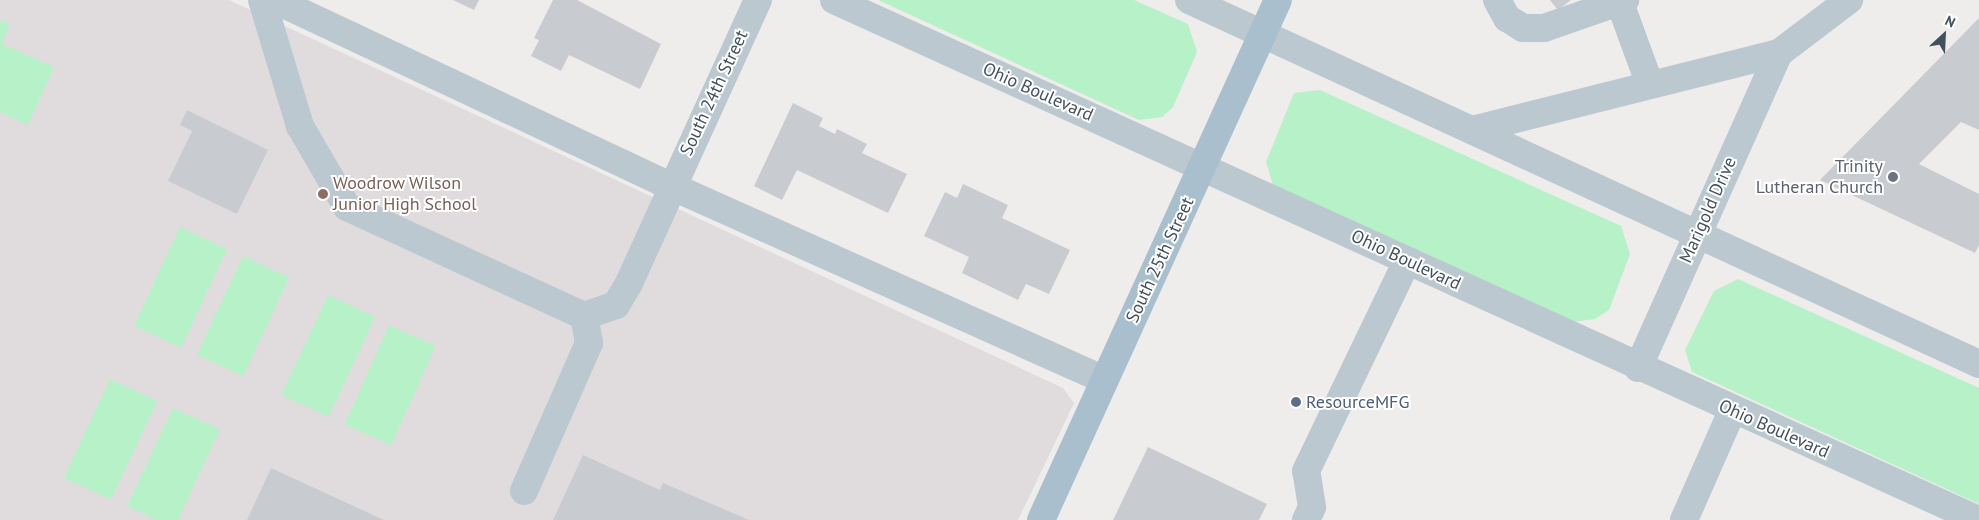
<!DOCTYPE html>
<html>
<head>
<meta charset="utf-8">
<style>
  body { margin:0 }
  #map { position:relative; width:1979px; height:520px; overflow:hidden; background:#efecec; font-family:"PT Sans",sans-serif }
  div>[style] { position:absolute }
  .education>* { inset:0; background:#e0dcde }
  .green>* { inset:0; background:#b6f1c7; transform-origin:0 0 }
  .building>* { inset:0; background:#c8ccd1 }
  .minor>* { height:28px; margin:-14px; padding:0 14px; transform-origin:14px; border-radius:14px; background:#bbc8d0 }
  .major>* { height:28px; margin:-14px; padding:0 14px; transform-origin:14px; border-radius:14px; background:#a9bfcd }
  .dots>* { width:14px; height:14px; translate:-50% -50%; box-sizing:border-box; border:2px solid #fff; border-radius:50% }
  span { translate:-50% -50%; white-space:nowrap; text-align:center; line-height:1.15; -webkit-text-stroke:4px #fff; paint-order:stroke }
  .street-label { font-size:18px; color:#43515a }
  .worship-label { font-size:18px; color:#5b616d }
  .right { translate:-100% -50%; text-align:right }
  .education-label { font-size:18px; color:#785e54 }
  .left { translate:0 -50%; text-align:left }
  .service-label { font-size:18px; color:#4e5e75 }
  .north { position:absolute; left:1919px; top:10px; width:50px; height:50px; -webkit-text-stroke:4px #fff; paint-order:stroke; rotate:25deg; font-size:14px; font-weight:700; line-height:20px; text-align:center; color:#43515a }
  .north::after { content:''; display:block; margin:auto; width:18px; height:22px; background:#43515a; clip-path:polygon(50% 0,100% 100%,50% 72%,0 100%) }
</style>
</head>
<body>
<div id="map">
  <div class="education">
    <i style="clip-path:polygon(0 0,229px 0,1063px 388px,1074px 403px,1018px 520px,0 520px)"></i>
  </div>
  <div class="green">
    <i style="clip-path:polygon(878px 0,1134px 0,1188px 24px,1197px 52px,1173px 107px,1162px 117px,1139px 120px)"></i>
    <i style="clip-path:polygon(0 20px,10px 24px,2px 44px,54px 67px,28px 125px,0 112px)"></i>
    <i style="clip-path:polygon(1320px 90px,1621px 226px,1630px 254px,1609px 310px,1595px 319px,1572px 322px,1273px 185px,1266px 162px,1294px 93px)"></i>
    <i style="left:180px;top:227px;width:52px;height:109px;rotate:25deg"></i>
    <i style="left:243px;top:256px;width:51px;height:109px;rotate:25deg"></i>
    <i style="clip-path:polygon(1738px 279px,1979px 388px,1979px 504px,1692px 372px,1685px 350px,1714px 291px)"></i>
    <i style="left:328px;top:295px;width:52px;height:110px;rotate:25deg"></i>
    <i style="left:389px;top:325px;width:51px;height:109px;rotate:24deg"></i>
    <i style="left:110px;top:379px;width:52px;height:109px;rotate:25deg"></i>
    <i style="clip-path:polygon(173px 408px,220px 429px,178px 520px,156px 520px,127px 506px)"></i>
  </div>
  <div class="building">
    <i style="clip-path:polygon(453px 0,479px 0,474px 10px)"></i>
    <i style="clip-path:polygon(553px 0,577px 0,661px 44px,640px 89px,569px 55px,561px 71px,531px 56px,539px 40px,534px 38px)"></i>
    <i style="clip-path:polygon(1550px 0,1571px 0,1558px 10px)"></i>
    <i style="clip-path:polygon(1979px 18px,1979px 130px,1961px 122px,1919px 164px,1979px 194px,1979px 245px,1975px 253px,1820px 180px)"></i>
    <i style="clip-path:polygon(793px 103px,823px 118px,819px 126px,835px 134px,837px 129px,867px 144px,862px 153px,907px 174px,888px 213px,797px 170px,782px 200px,754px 186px)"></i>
    <i style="clip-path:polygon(187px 110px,268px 150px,237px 214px,168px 181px,192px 131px,180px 125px)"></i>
    <i style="clip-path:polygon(963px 184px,1008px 205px,1002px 218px,1070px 250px,1049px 294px,1026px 284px,1018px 300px,962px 273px,969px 257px,924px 236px,945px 192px,957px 198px)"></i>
    <i style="clip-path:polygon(1148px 447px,1267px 504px,1259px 520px,1113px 520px)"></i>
    <i style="clip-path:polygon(583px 455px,660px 490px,663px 483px,749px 520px,553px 520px)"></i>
    <i style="clip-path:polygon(271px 468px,384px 520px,247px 520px)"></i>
  </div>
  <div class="minor">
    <i style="left:262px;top:0;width:132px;rotate:73.2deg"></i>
    <i style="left:300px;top:126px;width:94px;rotate:59.9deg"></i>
    <i style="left:347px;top:207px;width:261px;rotate:24.7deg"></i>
    <i style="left:584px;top:316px;width:34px;rotate:-19deg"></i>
    <i style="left:616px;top:305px;width:26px;rotate:-59deg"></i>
    <i style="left:629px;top:283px;width:311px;rotate:-65.5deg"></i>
    <i style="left:275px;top:0;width:438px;rotate:25.2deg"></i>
    <i style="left:671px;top:186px;width:475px;rotate:24.1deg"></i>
    <i style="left:834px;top:0;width:1257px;rotate:24.44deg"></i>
    <i style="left:1189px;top:0;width:870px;rotate:24.74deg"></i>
    <i style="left:1497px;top:0;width:21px;rotate:61deg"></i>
    <i style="left:1507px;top:18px;width:19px;rotate:32deg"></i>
    <i style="left:1523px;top:28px;width:21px"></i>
    <i style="left:1544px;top:28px;width:86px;rotate:-19.1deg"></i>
    <i style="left:1620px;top:3px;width:87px;rotate:69.9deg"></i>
    <i style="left:1472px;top:130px;width:317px;rotate:-14.1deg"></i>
    <i style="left:1779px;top:53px;width:88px;rotate:-37.1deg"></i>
    <i style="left:1638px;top:368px;width:345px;rotate:-65.9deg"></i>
    <i style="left:524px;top:491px;width:162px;rotate:-66.3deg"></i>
    <i style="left:589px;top:343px;width:27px;rotate:-100deg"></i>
    <i style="left:1306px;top:520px;width:14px;rotate:-65deg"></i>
    <i style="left:1312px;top:507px;width:36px;rotate:-99deg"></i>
    <i style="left:1306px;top:471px;width:233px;rotate:-64.3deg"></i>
    <i style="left:1684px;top:520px;width:119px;rotate:-66.2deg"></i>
  </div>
  <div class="major">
    <i style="left:1041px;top:520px;width:571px;rotate:-65.5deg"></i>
  </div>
  <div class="dots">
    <i style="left:1893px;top:177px;background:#6b7280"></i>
    <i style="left:323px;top:194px;background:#8d6e63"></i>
    <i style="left:1296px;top:402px;background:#5c6f8a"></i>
  </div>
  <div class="street-label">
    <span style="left:1038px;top:92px;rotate:24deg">Ohio Boulevard</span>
    <span style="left:714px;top:93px;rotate:-65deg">South 24th Street</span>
    <span style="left:1708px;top:210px;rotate:-66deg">Marigold Drive</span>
    <span style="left:1160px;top:260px;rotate:-65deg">South 25th Street</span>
    <span style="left:1406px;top:260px;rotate:25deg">Ohio Boulevard</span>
    <span style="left:1774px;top:429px;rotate:24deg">Ohio Boulevard</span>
  </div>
  <div class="worship-label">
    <span class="right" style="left:1883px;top:177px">Trinity<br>Lutheran Church</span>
  </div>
  <div class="education-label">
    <span class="left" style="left:333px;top:194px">Woodrow Wilson<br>Junior High School</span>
  </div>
  <div class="service-label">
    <span class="left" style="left:1306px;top:402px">ResourceMFG</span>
  </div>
  <div class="north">N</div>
</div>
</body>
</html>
